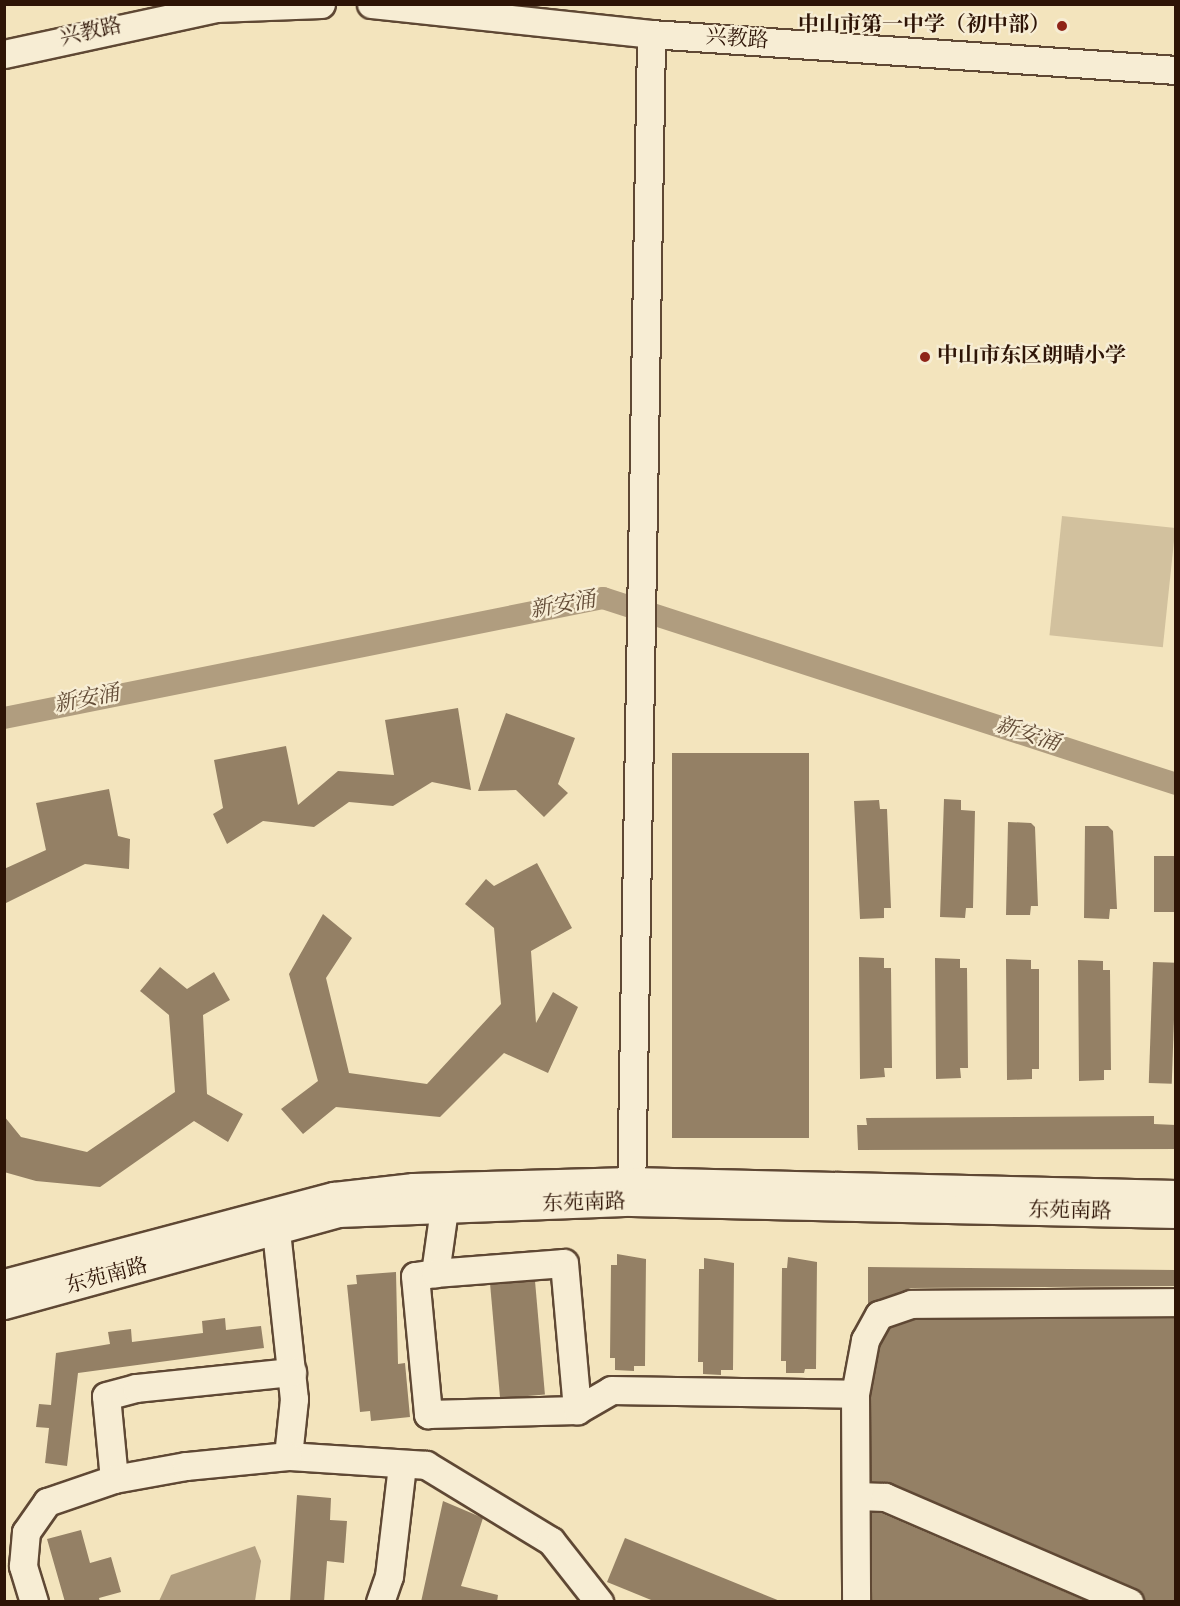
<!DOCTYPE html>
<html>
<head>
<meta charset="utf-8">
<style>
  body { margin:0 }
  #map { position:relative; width:1180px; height:1606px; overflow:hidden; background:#f3e4bd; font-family:"Sorts Mill Goudy","Noto Serif SC",serif }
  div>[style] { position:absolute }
  .green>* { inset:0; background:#d2c19e; transform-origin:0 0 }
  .water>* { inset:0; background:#b09d7f }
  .canal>* { height:22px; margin:-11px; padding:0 11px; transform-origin:11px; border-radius:11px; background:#b09d7f }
  .building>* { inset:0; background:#948065; transform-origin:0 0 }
  .roads { filter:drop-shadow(2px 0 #5f4834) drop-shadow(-2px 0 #5f4834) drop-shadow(0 2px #5f4834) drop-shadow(0 -2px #5f4834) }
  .minor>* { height:27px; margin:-13.5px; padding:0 13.5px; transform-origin:13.5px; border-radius:13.5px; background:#f7edd4 }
  .dots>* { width:16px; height:16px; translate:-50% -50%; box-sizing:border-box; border:3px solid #f7edd4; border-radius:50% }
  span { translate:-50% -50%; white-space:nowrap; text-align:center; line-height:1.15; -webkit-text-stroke:4.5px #f7edd4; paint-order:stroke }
  .poi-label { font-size:21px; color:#2e1406; font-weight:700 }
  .right { translate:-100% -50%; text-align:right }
  .left { translate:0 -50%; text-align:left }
  .street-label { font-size:21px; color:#2e1406 }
  .water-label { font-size:22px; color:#624b36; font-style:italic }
  .frame { position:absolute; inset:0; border:6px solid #2e1406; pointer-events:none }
</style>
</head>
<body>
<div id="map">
  <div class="green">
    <i style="left:1062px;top:516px;width:114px;height:120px;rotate:6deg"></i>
  </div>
  <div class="water">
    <i style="clip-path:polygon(255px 1546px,261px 1561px,255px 1601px,159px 1601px,171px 1575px)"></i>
  </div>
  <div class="canal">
    <i style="left:4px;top:718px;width:611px;rotate:-11.33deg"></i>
    <i style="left:603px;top:598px;width:602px;rotate:17.98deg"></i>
  </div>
  <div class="building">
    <i style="clip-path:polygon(458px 708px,471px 790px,432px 782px,393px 806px,349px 802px,314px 827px,263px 821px,227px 844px,213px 814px,223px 808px,214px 760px,286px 746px,298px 805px,338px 771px,394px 775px,385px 720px)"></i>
    <i style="clip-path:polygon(506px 713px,575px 738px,558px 784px,568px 793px,544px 817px,516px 790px,478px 791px)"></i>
    <i style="left:672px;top:753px;width:137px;height:385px"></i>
    <i style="clip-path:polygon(109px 789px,118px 836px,130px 839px,129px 869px,85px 864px,4px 904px,4px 869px,46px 850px,36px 803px)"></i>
    <i style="clip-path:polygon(944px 799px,961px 800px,961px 810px,975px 811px,973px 908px,966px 908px,965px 918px,940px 917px)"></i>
    <i style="clip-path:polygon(879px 800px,880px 809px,887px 809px,891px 908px,884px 908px,884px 918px,860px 919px,854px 801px)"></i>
    <i style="clip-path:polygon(1008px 822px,1031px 823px,1035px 827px,1038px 906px,1031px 906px,1030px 915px,1006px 915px)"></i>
    <i style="clip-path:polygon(1085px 826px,1108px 826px,1113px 831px,1117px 909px,1110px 909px,1109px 919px,1084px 918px)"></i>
    <i style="left:1154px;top:856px;width:22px;height:56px"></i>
    <i style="clip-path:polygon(537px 863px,572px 928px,531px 951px,536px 1023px,553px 992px,578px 1007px,548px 1073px,504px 1053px,440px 1117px,336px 1107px,303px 1134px,281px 1109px,318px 1081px,289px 974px,323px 914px,352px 938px,326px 978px,349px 1073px,427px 1084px,501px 1004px,494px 928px,465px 904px,486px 879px,494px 886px)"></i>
    <i style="clip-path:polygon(859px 957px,884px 958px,884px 968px,891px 968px,892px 1068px,884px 1068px,885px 1077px,860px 1079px)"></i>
    <i style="clip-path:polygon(935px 958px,960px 959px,960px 968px,967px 968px,968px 1068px,960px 1068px,961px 1078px,936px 1079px)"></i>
    <i style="clip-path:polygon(1006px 959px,1031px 960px,1031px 969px,1039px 969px,1039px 1069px,1032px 1069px,1032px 1079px,1007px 1080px)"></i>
    <i style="clip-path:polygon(1078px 960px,1103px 961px,1103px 970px,1110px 970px,1111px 1070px,1104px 1070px,1104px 1080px,1079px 1081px)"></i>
    <i style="left:1153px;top:962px;width:23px;height:121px;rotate:2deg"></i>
    <i style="clip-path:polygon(160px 967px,187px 989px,214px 972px,230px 1000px,203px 1015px,207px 1094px,243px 1114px,228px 1142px,194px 1121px,100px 1187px,36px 1181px,4px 1172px,4px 1116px,21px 1137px,87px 1152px,175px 1092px,169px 1015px,140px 991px)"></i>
    <i style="clip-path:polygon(1154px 1116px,1154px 1124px,1176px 1125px,1176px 1149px,858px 1150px,857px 1125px,867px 1125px,866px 1118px)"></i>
    <i style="clip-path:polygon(617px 1254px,646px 1259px,645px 1366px,634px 1366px,634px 1371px,615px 1370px,615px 1358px,610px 1358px,611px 1265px,617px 1265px)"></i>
    <i style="clip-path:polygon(788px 1257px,817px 1262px,816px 1369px,805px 1369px,804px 1373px,786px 1373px,786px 1361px,781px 1361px,782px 1268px,787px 1268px)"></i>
    <i style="clip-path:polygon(704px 1258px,734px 1263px,733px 1370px,721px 1370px,721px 1375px,703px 1374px,703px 1362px,698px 1362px,699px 1269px,704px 1269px)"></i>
    <i style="clip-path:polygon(868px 1267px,1176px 1270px,1176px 1286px,911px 1288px,868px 1305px)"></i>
    <i style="clip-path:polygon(396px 1272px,398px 1364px,405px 1363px,410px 1417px,371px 1421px,370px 1411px,360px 1412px,347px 1285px,357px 1284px,356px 1275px)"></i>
    <i style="left:535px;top:1281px;width:114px;height:45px;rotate:85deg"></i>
    <i style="clip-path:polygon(225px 1318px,226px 1330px,261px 1326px,264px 1348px,78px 1373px,67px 1466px,45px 1463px,49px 1428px,36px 1427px,39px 1404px,51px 1405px,56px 1353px,110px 1344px,108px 1332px,131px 1329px,132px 1342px,203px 1333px,202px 1321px)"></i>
    <i style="clip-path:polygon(1176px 1318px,1176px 1602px,1145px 1602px,1135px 1588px,891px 1483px,871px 1481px,871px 1395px,880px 1345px,890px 1328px,914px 1320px)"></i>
    <i style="clip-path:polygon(297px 1495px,331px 1498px,330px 1520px,347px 1521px,344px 1563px,327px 1561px,324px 1602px,290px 1602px)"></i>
    <i style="clip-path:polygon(443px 1501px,483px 1518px,461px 1586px,498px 1595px,497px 1602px,421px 1602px)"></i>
    <i style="clip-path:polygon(871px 1512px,881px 1513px,1088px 1602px,872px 1602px)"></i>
    <i style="clip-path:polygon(81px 1530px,90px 1563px,111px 1557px,121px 1592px,99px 1598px,100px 1602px,65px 1602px,47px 1539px)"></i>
    <i style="clip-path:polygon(625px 1538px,780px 1601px,780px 1602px,656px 1602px,607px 1582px)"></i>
  </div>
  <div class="roads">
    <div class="minor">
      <i style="left:371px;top:4px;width:282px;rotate:6.1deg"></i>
      <i style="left:651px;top:34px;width:526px;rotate:3.92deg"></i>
      <i style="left:4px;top:54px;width:217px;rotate:-12.2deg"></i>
      <i style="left:216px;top:8px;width:105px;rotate:-2.2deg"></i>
      <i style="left:631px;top:1197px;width:1163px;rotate:-89.01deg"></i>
      <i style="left:444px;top:1209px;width:65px;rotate:98deg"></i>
      <i style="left:435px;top:1273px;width:20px;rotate:171deg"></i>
      <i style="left:415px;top:1276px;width:139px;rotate:84.6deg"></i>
      <i style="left:428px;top:1414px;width:149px;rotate:-1.5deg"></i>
      <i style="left:577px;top:1410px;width:39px;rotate:-30deg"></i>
      <i style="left:611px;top:1390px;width:244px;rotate:0.9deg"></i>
      <i style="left:855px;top:1394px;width:55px;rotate:-79.5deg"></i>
      <i style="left:865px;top:1340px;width:29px;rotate:-61deg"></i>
      <i style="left:879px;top:1315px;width:34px;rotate:-19deg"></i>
      <i style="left:911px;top:1304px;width:265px;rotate:-0.4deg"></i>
      <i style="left:276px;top:1231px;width:169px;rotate:83.9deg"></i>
      <i style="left:294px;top:1399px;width:57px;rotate:96deg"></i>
      <i style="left:288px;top:1456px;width:138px;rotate:3.7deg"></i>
      <i style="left:426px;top:1465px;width:146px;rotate:31.3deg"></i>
      <i style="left:551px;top:1541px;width:78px;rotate:51.8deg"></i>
      <i style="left:435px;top:1273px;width:129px;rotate:-4.4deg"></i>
      <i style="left:564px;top:1263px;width:148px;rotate:84.9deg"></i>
      <i style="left:4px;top:1283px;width:341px;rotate:-14.8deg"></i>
      <i style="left:334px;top:1196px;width:80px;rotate:-6.5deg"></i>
      <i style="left:413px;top:1187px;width:218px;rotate:-1.6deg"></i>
      <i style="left:631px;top:1181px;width:545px;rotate:1.37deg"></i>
      <i style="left:4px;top:1305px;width:346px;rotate:-15.4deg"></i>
      <i style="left:338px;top:1213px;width:293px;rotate:-2.2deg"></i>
      <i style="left:631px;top:1202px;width:545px;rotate:1.26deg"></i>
      <i style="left:855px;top:1394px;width:208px;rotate:89.7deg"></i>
      <i style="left:114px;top:1479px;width:83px;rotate:-95.5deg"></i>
      <i style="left:106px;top:1396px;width:31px;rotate:-15deg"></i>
      <i style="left:136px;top:1388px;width:157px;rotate:-5.9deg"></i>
      <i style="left:857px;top:1496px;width:28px;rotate:2deg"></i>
      <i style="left:885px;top:1497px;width:266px;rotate:23.3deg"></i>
      <i style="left:34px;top:1602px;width:38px;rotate:-107deg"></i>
      <i style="left:23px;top:1566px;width:34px;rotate:-85deg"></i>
      <i style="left:26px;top:1532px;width:37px;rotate:-55deg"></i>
      <i style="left:47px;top:1502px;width:71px;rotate:-18.9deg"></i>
      <i style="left:114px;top:1479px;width:73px;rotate:-10.2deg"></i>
      <i style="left:186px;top:1466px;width:102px;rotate:-5.6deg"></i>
      <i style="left:380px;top:1602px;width:28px;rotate:-71deg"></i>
      <i style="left:389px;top:1576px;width:112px;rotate:-83.3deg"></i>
    </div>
  </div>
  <div class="dots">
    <i style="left:1062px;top:26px;background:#8f2418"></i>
    <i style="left:925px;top:357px;background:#8f2418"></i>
  </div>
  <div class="poi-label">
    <span class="right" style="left:1050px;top:26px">中山市第一中学（初中部）</span>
    <span class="left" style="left:937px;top:357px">中山市东区朗晴小学</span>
  </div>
  <div class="street-label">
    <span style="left:91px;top:33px;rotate:-13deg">兴教路</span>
    <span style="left:737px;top:40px;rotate:4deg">兴教路</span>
    <span style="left:584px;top:1204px;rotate:-2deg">东苑南路</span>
    <span style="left:1070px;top:1212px;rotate:1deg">东苑南路</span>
    <span style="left:107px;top:1277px;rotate:-15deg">东苑南路</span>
  </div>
  <div class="water-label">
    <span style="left:563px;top:607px;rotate:-10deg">新安涌</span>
    <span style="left:87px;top:701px;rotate:-11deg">新安涌</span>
    <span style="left:1027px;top:736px;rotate:18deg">新安涌</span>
  </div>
  <div class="frame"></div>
</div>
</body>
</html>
